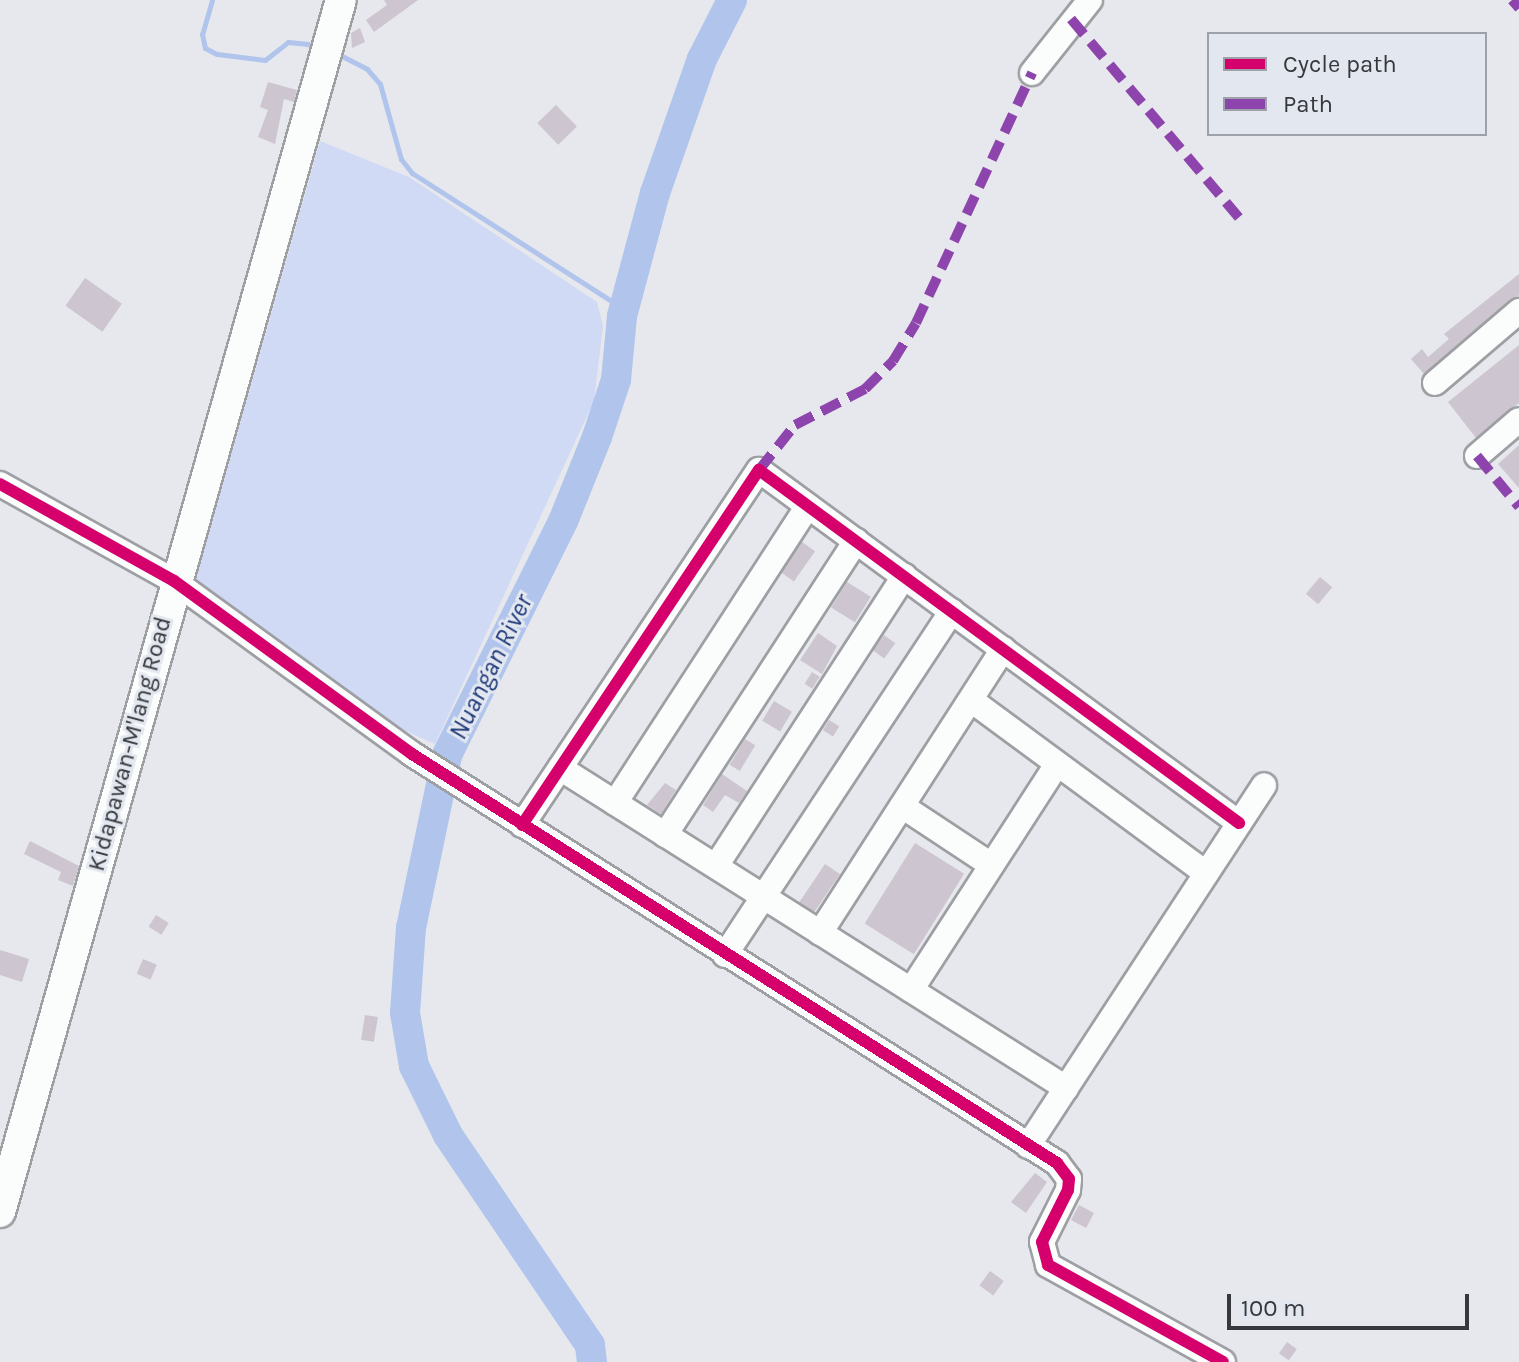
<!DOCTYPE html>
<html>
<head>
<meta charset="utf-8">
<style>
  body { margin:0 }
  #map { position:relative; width:1519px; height:1362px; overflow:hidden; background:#e6e8ed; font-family:Karla,sans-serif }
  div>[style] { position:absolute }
  .green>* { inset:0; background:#d0daf5 }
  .stream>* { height:5px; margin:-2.5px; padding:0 2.5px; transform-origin:2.5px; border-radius:2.5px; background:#b1c4ec }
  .river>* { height:30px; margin:-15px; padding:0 15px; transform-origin:15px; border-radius:15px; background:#b1c4ec }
  .building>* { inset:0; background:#cdc5d0; transform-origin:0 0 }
  .roads { filter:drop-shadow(2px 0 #9d9fa3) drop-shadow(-2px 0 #9d9fa3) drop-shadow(0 2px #9d9fa3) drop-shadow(0 -2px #9d9fa3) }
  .minor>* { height:24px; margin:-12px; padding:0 12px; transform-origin:12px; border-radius:12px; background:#fbfcfc }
  .major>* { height:30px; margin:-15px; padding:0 15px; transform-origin:15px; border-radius:15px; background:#fbfcfc }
  .quiet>* { height:10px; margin-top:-5px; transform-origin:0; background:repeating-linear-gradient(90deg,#8e44ad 0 20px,transparent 0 30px) }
  .cycleway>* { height:12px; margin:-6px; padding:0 6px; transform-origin:6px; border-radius:6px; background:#d6006c }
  span { translate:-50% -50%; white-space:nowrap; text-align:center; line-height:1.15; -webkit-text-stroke:6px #e3e7f0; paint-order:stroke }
  .street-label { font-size:24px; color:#36383b }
  .water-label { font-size:26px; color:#1f3a7a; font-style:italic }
  .legend { position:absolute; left:1207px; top:32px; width:280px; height:104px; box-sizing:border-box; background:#e3e7f0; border:2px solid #9ea1a8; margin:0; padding:10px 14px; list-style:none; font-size:24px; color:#36383b }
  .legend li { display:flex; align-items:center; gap:16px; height:40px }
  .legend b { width:40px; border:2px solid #9ea1a8 }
  .scale { position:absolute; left:1227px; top:1294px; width:242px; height:36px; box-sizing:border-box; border:4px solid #36383b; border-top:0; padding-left:10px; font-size:24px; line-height:28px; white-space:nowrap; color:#36383b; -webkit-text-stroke:6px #e3e7f0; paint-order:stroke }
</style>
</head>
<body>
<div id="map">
  <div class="green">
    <i style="clip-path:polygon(320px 141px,409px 177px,597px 302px,603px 326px,594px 401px,435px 744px,401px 729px,195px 583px)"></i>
  </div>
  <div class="stream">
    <i style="left:212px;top:0;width:35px;rotate:106deg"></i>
    <i style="left:202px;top:34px;width:14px;rotate:78deg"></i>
    <i style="left:205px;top:48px;width:13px;rotate:27deg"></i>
    <i style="left:217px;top:54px;width:48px;rotate:7.1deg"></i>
    <i style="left:265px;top:60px;width:29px;rotate:-38deg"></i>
    <i style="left:288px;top:42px;width:20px;rotate:6deg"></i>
    <i style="left:338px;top:54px;width:33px;rotate:27deg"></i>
    <i style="left:367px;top:69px;width:20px;rotate:49deg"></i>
    <i style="left:380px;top:84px;width:78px;rotate:74.4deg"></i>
    <i style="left:401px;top:159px;width:18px;rotate:52deg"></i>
    <i style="left:412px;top:173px;width:239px;rotate:32.7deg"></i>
    <i style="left:613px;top:302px;width:17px;rotate:57deg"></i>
  </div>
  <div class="river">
    <i style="left:592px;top:1362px;width:17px;rotate:-97deg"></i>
    <i style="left:590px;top:1345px;width:254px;rotate:-124.1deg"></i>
    <i style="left:448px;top:1135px;width:77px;rotate:-116.2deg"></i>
    <i style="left:414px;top:1066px;width:54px;rotate:-99.6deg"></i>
    <i style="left:405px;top:1013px;width:85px;rotate:-86deg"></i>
    <i style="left:411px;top:928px;width:177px;rotate:-78.2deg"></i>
    <i style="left:447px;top:755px;width:263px;rotate:-63.6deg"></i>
    <i style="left:564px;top:519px;width:88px;rotate:-68.1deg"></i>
    <i style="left:597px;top:437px;width:60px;rotate:-71.6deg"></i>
    <i style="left:616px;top:380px;width:64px;rotate:-84.6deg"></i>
    <i style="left:622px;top:316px;width:127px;rotate:-75deg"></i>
    <i style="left:655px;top:193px;width:142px;rotate:-70.7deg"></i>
    <i style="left:702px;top:59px;width:66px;rotate:-63deg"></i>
  </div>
  <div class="building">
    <i style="clip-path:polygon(384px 0,418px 0,374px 32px,366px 20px,387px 5px)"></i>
    <i style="clip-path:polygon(360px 28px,365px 42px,352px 48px,351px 33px)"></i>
    <i style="clip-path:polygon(268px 82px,297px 90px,294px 102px,284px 99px,275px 144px,258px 137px,268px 110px,260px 107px)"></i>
    <i style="left:556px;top:105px;width:30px;height:26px;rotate:46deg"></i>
    <i style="clip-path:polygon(1519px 274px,1519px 295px,1424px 374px,1411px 359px,1422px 349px,1428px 357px,1449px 339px,1444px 334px)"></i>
    <i style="left:85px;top:278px;width:45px;height:34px;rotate:35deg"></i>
    <i style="clip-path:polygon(1519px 345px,1519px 403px,1476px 438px,1448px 402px)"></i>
    <i style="clip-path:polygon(1519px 445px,1519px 488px,1498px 464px)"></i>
    <i style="left:802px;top:542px;width:16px;height:37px;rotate:35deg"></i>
    <i style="left:1320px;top:577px;width:16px;height:22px;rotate:40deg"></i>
    <i style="left:847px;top:582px;width:28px;height:30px;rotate:32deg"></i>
    <i style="clip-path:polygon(818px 633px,837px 646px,822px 674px,800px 660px)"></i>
    <i style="left:884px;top:635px;width:14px;height:19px;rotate:36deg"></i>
    <i style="left:812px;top:672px;width:9px;height:14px;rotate:32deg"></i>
    <i style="left:774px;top:701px;width:21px;height:23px;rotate:31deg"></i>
    <i style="left:829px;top:720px;width:12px;height:12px;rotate:31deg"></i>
    <i style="left:745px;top:739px;width:12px;height:30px;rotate:31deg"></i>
    <i style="clip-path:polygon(722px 774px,747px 791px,739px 803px,725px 795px,713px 812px,703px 805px)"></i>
    <i style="clip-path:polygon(665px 783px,676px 790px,661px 814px,647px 805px)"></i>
    <i style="clip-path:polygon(30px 841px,79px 866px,73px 886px,58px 880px,61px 872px,24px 854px)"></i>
    <i style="left:915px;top:843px;width:58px;height:95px;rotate:32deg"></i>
    <i style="left:825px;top:864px;width:18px;height:46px;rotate:34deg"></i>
    <i style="left:156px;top:915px;width:15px;height:14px;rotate:32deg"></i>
    <i style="clip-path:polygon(0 950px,29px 959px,22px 982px,0 975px)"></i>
    <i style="left:143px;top:959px;width:15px;height:16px;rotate:23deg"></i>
    <i style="left:365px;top:1015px;width:13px;height:25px;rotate:9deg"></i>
    <i style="clip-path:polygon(1035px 1173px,1047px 1182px,1026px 1213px,1011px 1202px)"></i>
    <i style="left:1079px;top:1205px;width:17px;height:17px;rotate:28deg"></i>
    <i style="left:990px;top:1271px;width:17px;height:18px;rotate:36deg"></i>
    <i style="left:1287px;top:1342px;width:12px;height:14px;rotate:35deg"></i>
  </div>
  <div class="roads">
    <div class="minor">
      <i style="left:1032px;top:73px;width:93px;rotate:-51.5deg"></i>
      <i style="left:1435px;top:383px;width:111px;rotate:-40.6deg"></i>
      <i style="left:1477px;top:456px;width:55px;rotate:-40.6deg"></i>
      <i style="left:0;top:484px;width:199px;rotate:29.1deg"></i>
      <i style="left:174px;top:581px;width:294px;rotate:36deg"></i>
      <i style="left:412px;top:754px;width:764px;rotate:32.38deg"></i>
      <i style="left:1057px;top:1163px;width:20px;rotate:53deg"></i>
      <i style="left:1069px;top:1179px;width:11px;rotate:95deg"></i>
      <i style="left:1068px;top:1190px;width:58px;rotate:116.6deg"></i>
      <i style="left:1042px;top:1242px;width:24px;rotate:75deg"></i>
      <i style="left:1048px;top:1265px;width:200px;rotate:29deg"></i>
      <i style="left:971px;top:700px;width:292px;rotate:36.4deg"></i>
      <i style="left:560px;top:768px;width:599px;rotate:32.31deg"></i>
      <i style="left:615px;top:803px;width:354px;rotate:-57deg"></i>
      <i style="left:902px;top:806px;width:107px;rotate:33.5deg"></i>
      <i style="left:522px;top:825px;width:427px;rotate:-56.3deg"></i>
      <i style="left:759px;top:470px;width:596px;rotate:36.33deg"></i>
      <i style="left:665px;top:835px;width:351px;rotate:-57deg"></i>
      <i style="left:716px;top:866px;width:346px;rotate:-57deg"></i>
      <i style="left:820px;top:933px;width:338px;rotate:-57.2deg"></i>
      <i style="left:725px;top:955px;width:412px;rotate:-56.6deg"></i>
      <i style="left:911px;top:990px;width:269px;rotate:-57.1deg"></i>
      <i style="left:1028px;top:1146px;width:431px;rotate:-56.8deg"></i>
    </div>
    <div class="major">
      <i style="left:0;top:1212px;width:1259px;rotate:-74.29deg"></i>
    </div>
  </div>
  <div class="quiet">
    <i style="left:1512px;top:0;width:11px;rotate:49deg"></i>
    <i style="left:1071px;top:19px;width:260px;rotate:49.8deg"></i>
    <i style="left:1477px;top:456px;width:66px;rotate:50.5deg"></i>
    <i style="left:759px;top:470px;width:58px;rotate:-51.3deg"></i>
    <i style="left:795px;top:425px;width:79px;rotate:-27.2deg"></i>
    <i style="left:865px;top:389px;width:40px;rotate:-45deg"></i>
    <i style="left:893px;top:361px;width:44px;rotate:-58.8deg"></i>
    <i style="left:916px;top:323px;width:276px;rotate:-65.1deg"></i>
  </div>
  <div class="cycleway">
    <i style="left:0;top:484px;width:199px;rotate:29.1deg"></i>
    <i style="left:174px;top:581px;width:294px;rotate:36deg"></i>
    <i style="left:412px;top:754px;width:764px;rotate:32.38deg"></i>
    <i style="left:1057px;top:1163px;width:20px;rotate:53deg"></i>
    <i style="left:1069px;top:1179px;width:11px;rotate:95deg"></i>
    <i style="left:1068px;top:1190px;width:58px;rotate:116.6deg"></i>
    <i style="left:1042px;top:1242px;width:24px;rotate:75deg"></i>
    <i style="left:1048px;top:1265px;width:200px;rotate:29deg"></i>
    <i style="left:522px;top:825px;width:427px;rotate:-56.3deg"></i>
    <i style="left:759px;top:470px;width:596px;rotate:36.33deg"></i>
  </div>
  <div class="street-label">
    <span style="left:130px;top:744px;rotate:-75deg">Kidapawan-M'lang Road</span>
  </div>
  <div class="water-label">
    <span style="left:491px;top:667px;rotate:-64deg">Nuangan River</span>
  </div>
  <ul class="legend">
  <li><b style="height:10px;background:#d6006c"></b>Cycle path</li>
  <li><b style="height:10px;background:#8e44ad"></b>Path</li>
  </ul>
  <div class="scale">100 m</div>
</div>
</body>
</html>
